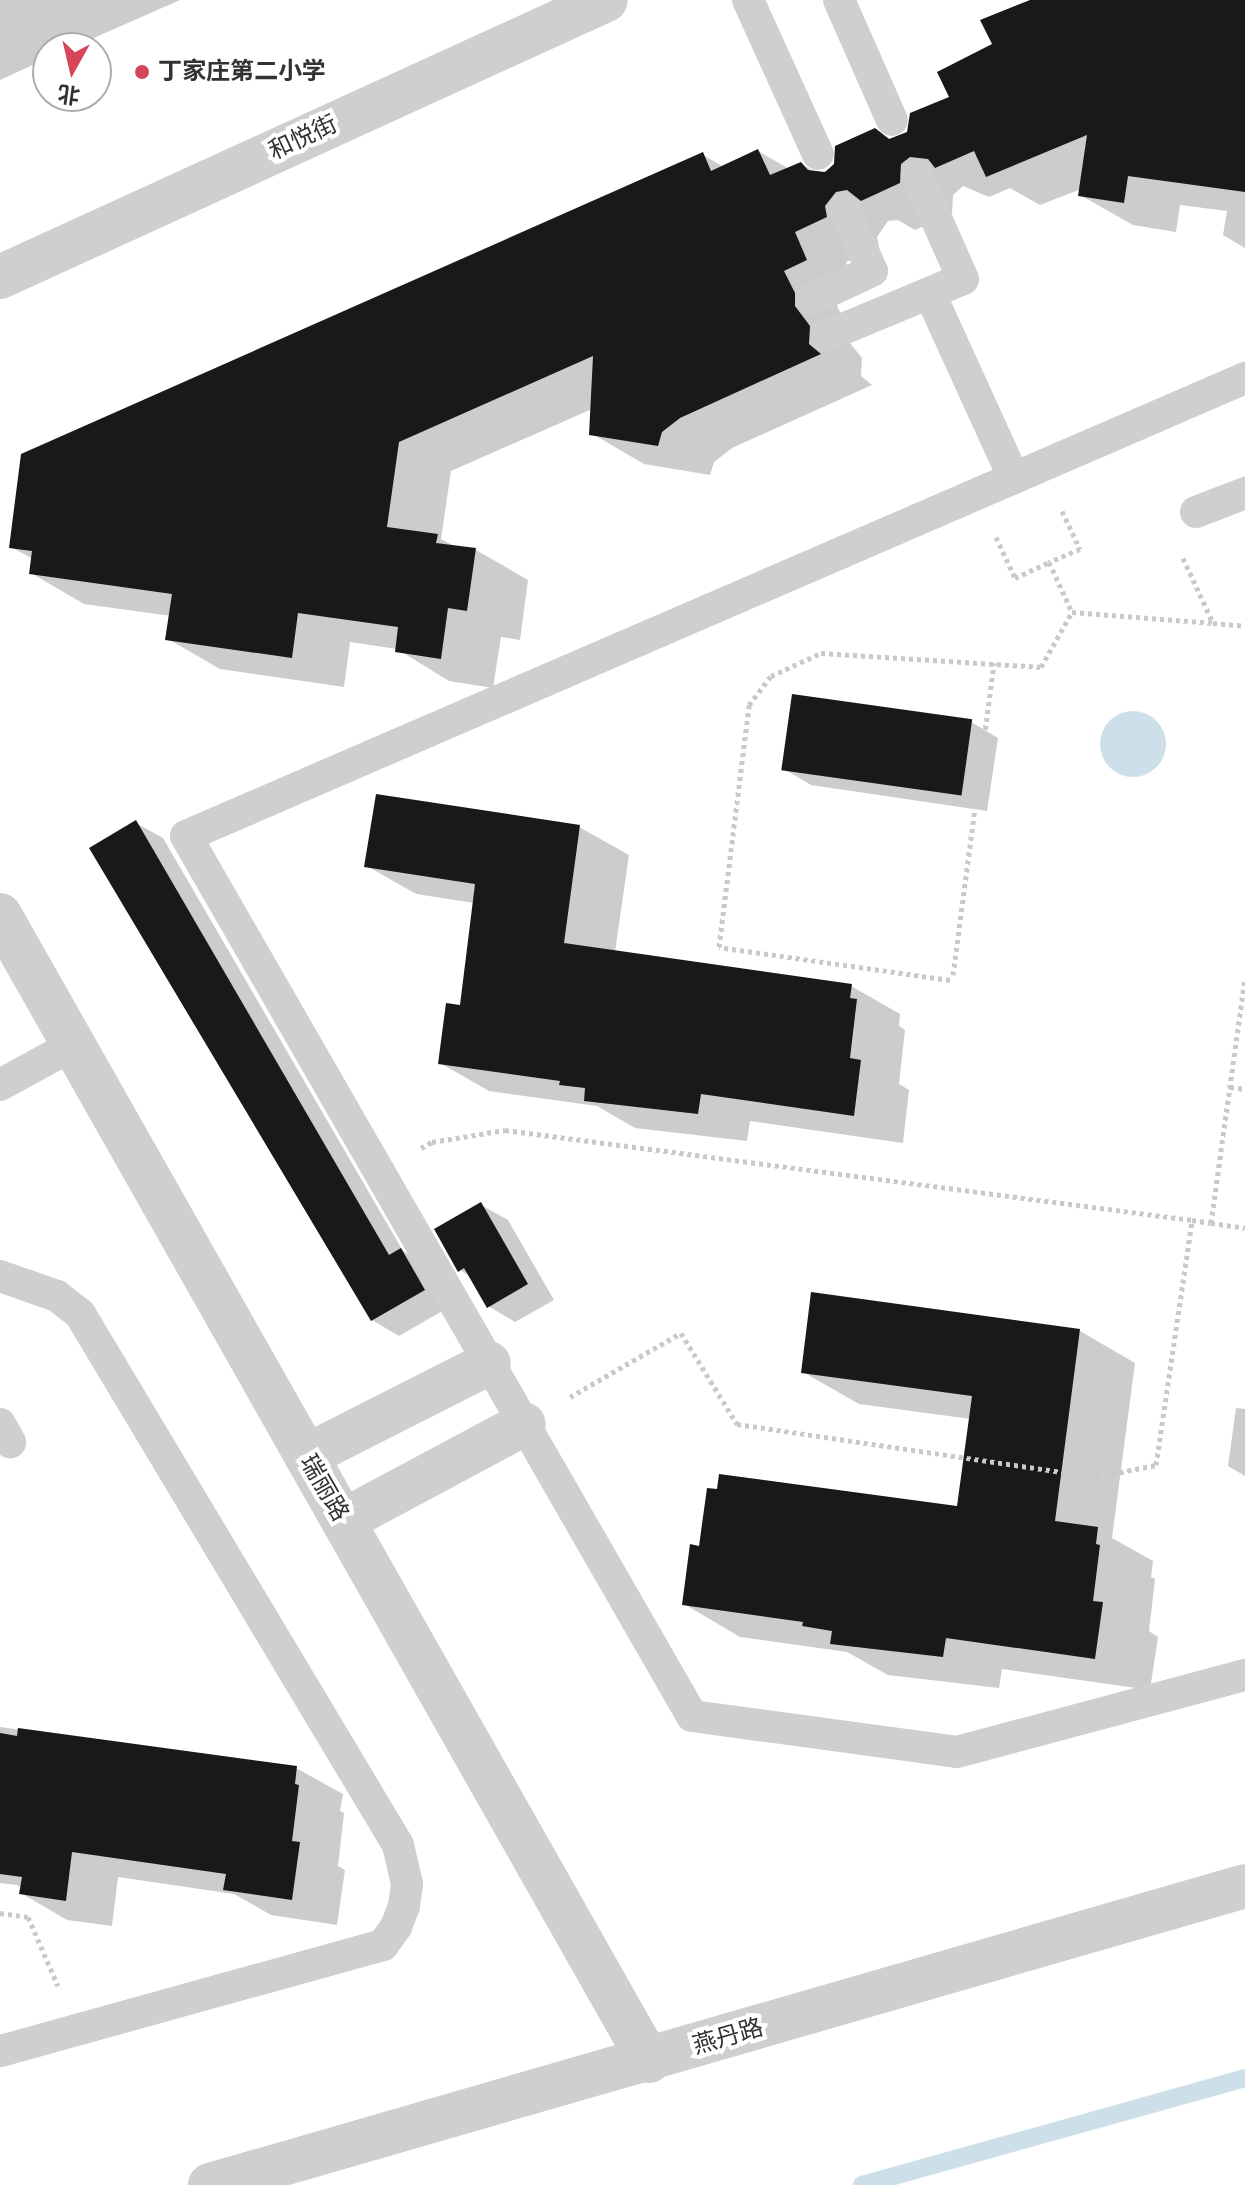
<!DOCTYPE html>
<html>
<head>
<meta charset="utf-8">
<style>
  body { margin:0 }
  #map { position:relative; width:1245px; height:2185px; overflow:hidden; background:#fff; font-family:"Nunito Sans","Noto Sans SC",sans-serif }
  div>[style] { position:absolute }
  .water>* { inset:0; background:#cde0e9 }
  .round { border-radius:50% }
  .shadow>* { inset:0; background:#0003 }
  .stream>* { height:18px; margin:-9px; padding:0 9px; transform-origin:9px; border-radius:9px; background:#cde0e9 }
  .building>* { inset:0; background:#191919; transform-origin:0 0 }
  .path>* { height:5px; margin-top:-2.5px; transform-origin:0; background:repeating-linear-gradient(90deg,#c9c9c9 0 4px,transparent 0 8px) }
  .service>* { height:32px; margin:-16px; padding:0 16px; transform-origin:16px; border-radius:16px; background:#cfcfcf }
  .minor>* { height:44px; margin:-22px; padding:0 22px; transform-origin:22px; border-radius:22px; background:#cfcfcf }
  .tertiary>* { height:44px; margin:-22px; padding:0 22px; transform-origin:22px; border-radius:22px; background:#cfcfcf }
  .dots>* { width:22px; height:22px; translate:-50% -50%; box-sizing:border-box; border:4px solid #fff; border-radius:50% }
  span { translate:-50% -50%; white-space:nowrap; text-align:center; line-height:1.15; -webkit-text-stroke:8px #fff; paint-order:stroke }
  .poi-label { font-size:24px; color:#323232; font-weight:700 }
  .left { translate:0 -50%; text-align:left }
  .street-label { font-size:24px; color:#323232 }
  .north { position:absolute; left:32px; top:32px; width:80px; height:80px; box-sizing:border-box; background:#fff; border:2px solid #adadad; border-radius:50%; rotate:188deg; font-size:22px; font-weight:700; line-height:32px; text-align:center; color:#323232 }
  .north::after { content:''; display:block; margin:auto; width:28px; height:36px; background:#d7455b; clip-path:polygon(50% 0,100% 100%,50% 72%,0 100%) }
</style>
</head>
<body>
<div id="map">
  <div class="water">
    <i class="round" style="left:1100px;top:711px;width:66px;height:66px"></i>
  </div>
  <div class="shadow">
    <i style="clip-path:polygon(0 0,180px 0,71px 48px,48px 48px,48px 58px,0 80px)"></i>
    <i style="clip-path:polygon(1035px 0,1245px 0,1245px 248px,1223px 235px,1227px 211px,1180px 205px,1176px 232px,1133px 225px,1080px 195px,1081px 189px,1040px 205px,1010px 188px,989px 197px,963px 186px,953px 195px,952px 213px,915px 230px,898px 220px,888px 221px,877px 237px,879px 247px,846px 262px,859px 290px,835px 301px,846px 325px,846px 338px,862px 358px,861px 376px,872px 385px,732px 448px,714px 462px,710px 475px,644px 464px,591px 433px,592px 409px,451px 471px,441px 539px,456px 547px,476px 550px,528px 580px,520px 640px,501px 637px,493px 688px,449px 681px,397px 649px,350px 642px,344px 687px,220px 669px,168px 639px,171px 616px,84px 604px,31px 573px,33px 559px,11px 547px,703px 155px,724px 167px,758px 151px,789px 169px,801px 164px,819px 174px,836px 166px,875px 130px,892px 140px,901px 139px,913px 123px,951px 98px)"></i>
    <i style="clip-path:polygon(971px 722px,998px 738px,987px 811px,811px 785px,784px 769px)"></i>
    <i style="clip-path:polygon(136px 823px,163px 838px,403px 1251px,428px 1266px,451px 1306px,399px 1336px,372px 1320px)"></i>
    <i style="clip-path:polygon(579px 827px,629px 855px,615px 952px,851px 986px,900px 1014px,899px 1026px,905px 1030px,899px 1084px,909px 1090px,903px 1143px,750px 1121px,747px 1141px,635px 1128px,597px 1106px,489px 1091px,440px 1063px,461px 1007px,474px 903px,416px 894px,367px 866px)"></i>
    <i style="clip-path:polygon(481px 1205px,508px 1220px,554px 1300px,515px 1322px,488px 1306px,471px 1277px,460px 1270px)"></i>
    <i style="clip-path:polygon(1080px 1331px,1135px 1363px,1112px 1538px,1153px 1561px,1151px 1577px,1155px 1579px,1149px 1631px,1158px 1637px,1150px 1690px,1002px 1669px,999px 1688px,888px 1675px,847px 1652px,740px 1637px,684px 1604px,701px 1548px,958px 1509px,971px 1419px,859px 1404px,803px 1372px)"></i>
    <i style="clip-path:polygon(1236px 1408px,1245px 1409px,1245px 1476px,1228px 1466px)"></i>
    <i style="clip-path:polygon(0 1727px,296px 1768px,343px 1794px,340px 1811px,344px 1813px,338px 1866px,345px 1870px,337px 1925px,271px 1915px,234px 1894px,118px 1877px,112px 1926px,67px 1920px,21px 1893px,22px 1888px,17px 1885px,0 1883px)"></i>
  </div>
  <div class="stream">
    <i style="left:862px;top:2185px;width:398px;rotate:-15.6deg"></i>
  </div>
  <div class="building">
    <i style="clip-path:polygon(1030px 0,1245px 0,1245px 192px,1128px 176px,1124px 203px,1078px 196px,1087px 135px,986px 177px,974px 151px,935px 168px,928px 159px,910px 157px,901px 164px,900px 183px,861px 201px,847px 190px,836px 192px,825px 206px,827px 217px,795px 232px,807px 260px,784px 271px,795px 293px,795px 306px,810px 326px,809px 344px,821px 354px,680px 418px,662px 432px,658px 446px,589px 435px,593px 356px,399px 442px,387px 527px,438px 534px,436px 543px,476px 548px,467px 611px,448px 608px,441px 659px,395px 652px,398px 627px,298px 613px,292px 658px,165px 640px,172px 594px,29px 574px,32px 551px,9px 548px,21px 454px,703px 152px,711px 171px,758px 149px,770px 175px,801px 162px,808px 170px,825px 172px,834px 164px,835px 146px,875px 128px,889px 139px,907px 132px,910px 113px,949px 97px,937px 72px,992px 44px,980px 20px)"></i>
    <i style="left:792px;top:694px;width:182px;height:77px;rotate:8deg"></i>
    <i style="clip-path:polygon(376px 794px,580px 825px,564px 943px,852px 984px,850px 998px,857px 999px,850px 1058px,861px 1060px,854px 1116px,701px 1094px,698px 1114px,584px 1101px,585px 1088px,559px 1085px,560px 1081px,438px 1064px,446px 1003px,460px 1005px,475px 884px,364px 867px)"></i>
    <i style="clip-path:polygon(136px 820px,389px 1255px,401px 1248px,425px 1290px,371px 1321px,89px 848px)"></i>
    <i style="clip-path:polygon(481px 1202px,528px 1284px,487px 1308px,464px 1268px,458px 1272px,434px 1229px)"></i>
    <i style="clip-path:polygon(811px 1292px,1080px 1329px,1055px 1521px,1098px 1527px,1096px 1544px,1100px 1545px,1093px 1601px,1103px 1602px,1095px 1659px,946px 1638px,943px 1657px,830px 1644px,832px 1631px,802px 1626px,803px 1622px,682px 1605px,690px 1544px,699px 1546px,707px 1488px,717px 1489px,719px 1474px,957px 1506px,972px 1396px,801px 1373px)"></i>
    <i style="clip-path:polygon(18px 1728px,297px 1766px,295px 1784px,299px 1785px,292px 1841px,300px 1842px,292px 1900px,223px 1890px,226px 1874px,72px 1852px,66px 1901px,19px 1894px,22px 1877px,0 1874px,0 1733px,17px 1736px)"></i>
  </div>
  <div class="path">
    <i style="left:1062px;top:511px;width:42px;rotate:64.7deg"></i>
    <i style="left:1080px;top:549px;width:34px;rotate:157deg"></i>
    <i style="left:1049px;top:562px;width:55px;rotate:65.3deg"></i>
    <i style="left:996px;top:537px;width:45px;rotate:65.1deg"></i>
    <i style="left:1015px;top:578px;width:38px;rotate:-25deg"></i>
    <i style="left:1183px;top:558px;width:72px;rotate:65.2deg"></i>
    <i style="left:1213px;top:623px;width:32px;rotate:5deg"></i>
    <i style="left:953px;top:975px;width:315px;rotate:-82.5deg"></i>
    <i style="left:950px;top:980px;width:233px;rotate:-171.9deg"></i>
    <i style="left:719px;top:947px;width:244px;rotate:-82.9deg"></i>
    <i style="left:749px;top:705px;width:36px;rotate:-53deg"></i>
    <i style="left:771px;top:676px;width:55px;rotate:-24.7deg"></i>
    <i style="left:821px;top:653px;width:220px;rotate:3.6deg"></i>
    <i style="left:1041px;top:667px;width:63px;rotate:-60.6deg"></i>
    <i style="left:1072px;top:612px;width:141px;rotate:4.5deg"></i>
    <i style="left:1230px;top:1087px;width:15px;rotate:8deg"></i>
    <i style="left:421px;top:1148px;width:13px;rotate:-29deg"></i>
    <i style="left:432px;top:1142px;width:74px;rotate:-9.3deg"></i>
    <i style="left:505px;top:1130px;width:693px;rotate:7.46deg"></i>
    <i style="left:1211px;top:1223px;width:34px;rotate:8deg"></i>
    <i style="left:570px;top:1397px;width:128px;rotate:-30deg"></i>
    <i style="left:681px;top:1333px;width:107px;rotate:58.4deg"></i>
    <i style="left:737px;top:1424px;width:363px;rotate:8.4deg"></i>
    <i style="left:1096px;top:1477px;width:61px;rotate:-11.3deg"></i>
    <i style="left:1156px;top:1465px;width:248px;rotate:-81.6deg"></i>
    <i style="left:1192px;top:1220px;width:19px;rotate:9deg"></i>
    <i style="left:1211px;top:1223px;width:246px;rotate:-82.1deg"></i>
    <i style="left:0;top:1913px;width:28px;rotate:8deg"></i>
    <i style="left:28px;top:1917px;width:75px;rotate:66.5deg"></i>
  </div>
  <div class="service">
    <i style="left:748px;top:0;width:169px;rotate:65.6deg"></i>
    <i style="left:839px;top:0;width:131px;rotate:66.2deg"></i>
    <i style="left:930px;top:294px;width:202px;rotate:65.5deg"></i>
    <i style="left:1014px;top:478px;width:902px;rotate:156.62deg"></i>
    <i style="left:186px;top:836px;width:1015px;rotate:60.1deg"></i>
    <i style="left:692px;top:1716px;width:267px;rotate:7.7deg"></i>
    <i style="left:957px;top:1752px;width:298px;rotate:-15deg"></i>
    <i style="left:812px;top:299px;width:66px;rotate:-25deg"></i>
    <i style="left:872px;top:271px;width:68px;rotate:-114.3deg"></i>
    <i style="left:826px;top:336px;width:148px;rotate:-22.6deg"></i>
    <i style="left:963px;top:279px;width:114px;rotate:-113.9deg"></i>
    <i style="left:1014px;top:478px;width:252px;rotate:-23.4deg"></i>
    <i style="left:1196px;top:512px;width:53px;rotate:-21.2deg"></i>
    <i style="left:0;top:1085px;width:83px;rotate:-28.7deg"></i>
    <i style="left:0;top:1276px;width:60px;rotate:19.3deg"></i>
    <i style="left:57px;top:1296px;width:29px;rotate:38deg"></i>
    <i style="left:80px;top:1314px;width:619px;rotate:59.08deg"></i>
    <i style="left:398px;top:1845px;width:40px;rotate:77deg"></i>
    <i style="left:407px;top:1884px;width:22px;rotate:98deg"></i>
    <i style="left:404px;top:1906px;width:22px;rotate:111deg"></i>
    <i style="left:396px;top:1927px;width:22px;rotate:126deg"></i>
    <i style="left:383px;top:1945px;width:397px;rotate:164.5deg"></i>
    <i style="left:0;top:1424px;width:21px;rotate:61deg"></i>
  </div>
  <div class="minor">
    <i style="left:0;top:277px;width:666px;rotate:-24.56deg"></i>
    <i style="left:306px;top:1456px;width:205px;rotate:-26.9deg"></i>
    <i style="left:343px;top:1521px;width:205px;rotate:-28.2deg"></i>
  </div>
  <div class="tertiary">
    <i style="left:0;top:915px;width:1317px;rotate:60.48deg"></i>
    <i style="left:210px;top:2185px;width:1077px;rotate:-16.11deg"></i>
  </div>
  <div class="dots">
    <i style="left:142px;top:72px;background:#d7455b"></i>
  </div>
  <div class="poi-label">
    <span class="left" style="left:158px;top:72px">丁家庄第二小学</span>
  </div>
  <div class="street-label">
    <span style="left:303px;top:138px;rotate:-25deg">和悦街</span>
    <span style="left:324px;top:1488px;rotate:60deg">瑞丽路</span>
    <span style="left:728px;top:2037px;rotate:-16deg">燕丹路</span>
  </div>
  <div class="north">北</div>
</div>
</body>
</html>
